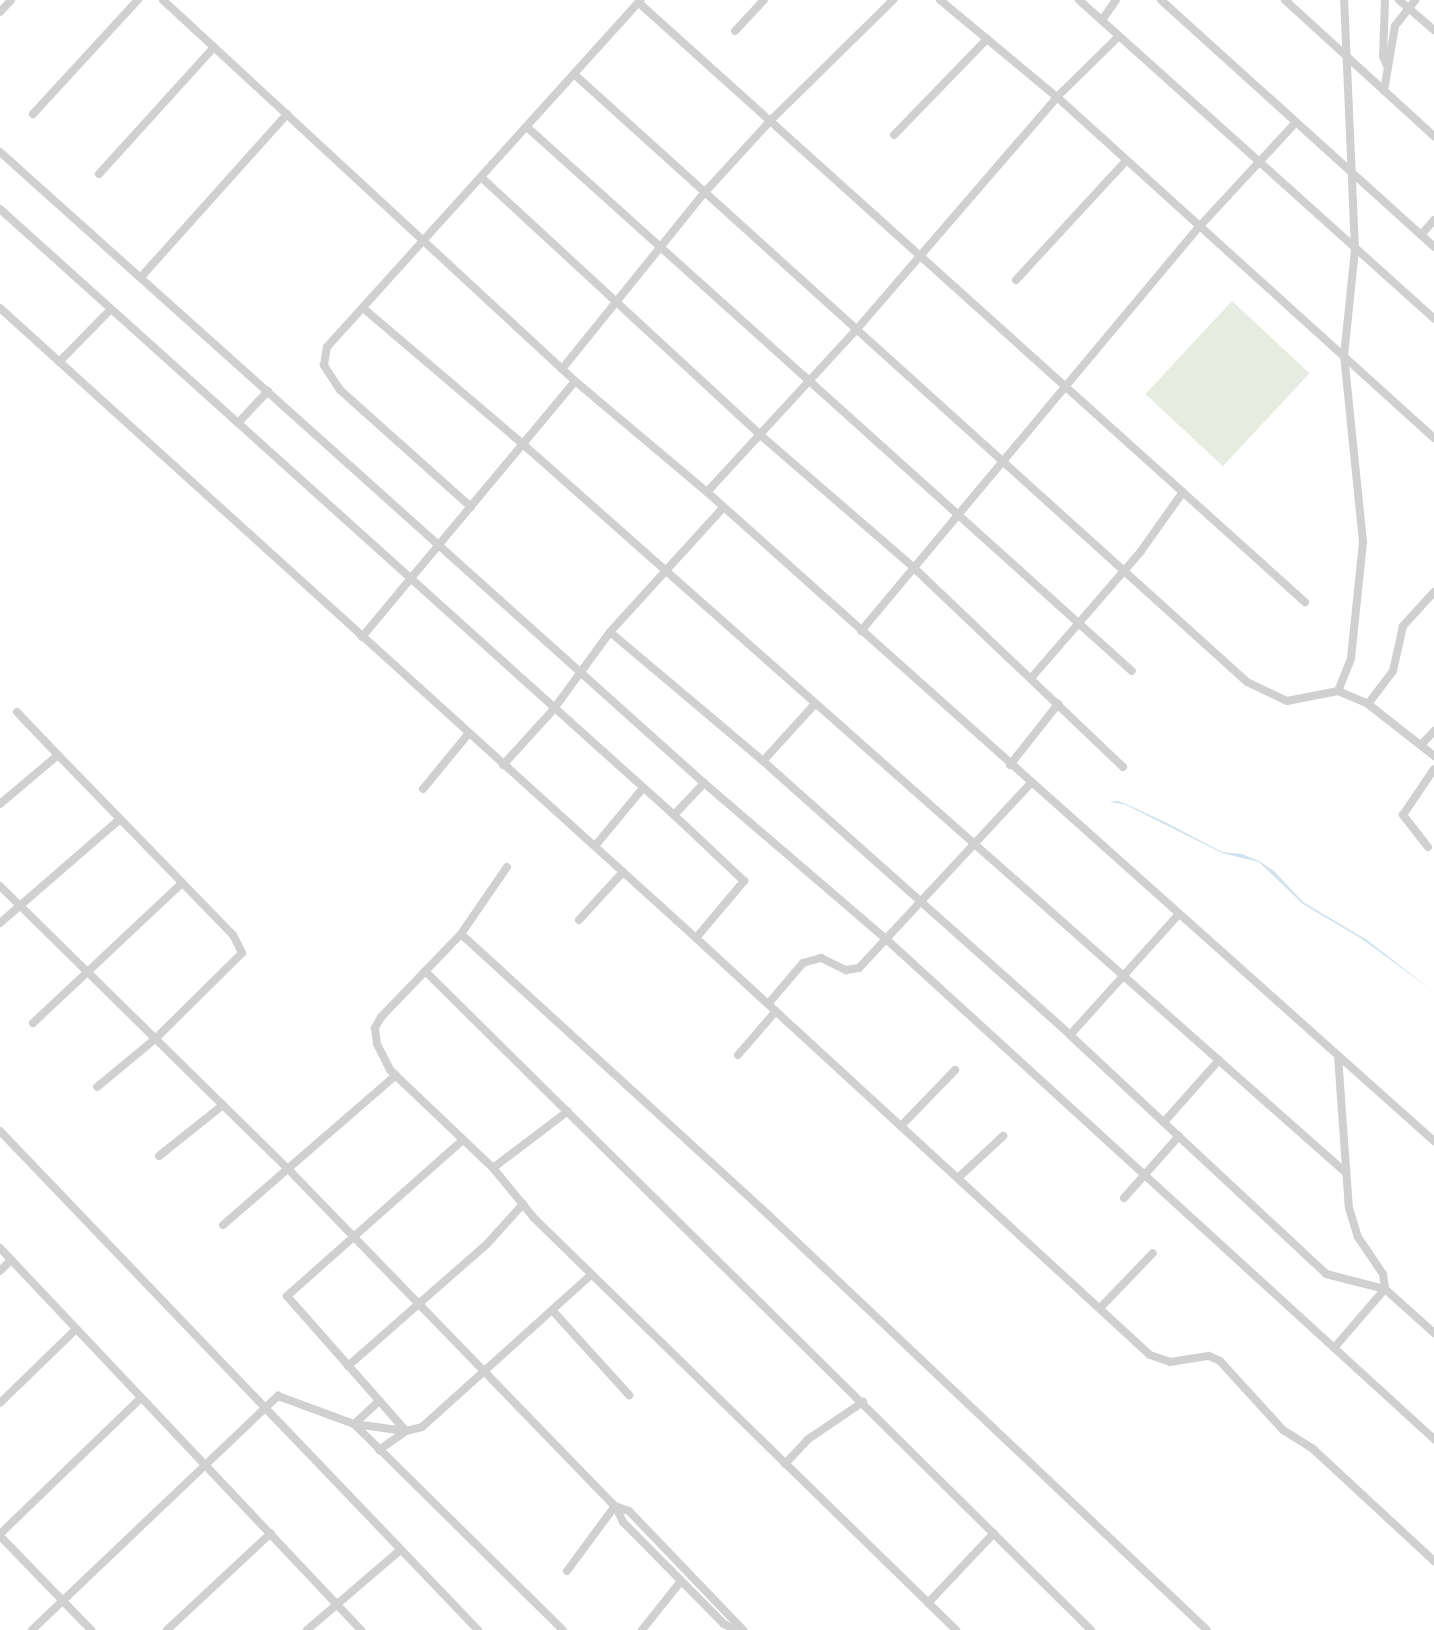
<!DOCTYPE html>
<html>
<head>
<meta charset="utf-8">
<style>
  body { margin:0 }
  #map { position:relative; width:1434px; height:1630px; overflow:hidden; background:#fff; font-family:Mulish,sans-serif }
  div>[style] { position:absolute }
  .green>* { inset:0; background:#e6ecdf; transform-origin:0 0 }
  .water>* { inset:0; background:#cfe2ee }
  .minor>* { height:8px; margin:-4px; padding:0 4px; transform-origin:4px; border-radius:4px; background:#d0d0d0 }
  span { translate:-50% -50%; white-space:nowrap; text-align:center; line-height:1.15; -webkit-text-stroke:7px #fff; paint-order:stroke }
</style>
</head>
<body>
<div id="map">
  <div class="green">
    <i style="left:1232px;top:301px;width:106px;height:127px;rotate:43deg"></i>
  </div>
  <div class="water">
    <i style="clip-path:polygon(1109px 802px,1117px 801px,1124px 803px,1165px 822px,1222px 852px,1242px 854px,1259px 861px,1274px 871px,1303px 902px,1367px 940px,1434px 992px,1362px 939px,1303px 904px,1259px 862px,1222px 853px,1124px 804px)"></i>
  </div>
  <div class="minor">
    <i style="left:163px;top:0;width:561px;rotate:42.76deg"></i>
    <i style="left:575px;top:381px;width:172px;rotate:40.1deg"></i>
    <i style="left:707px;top:492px;width:975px;rotate:41.76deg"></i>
    <i style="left:940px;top:0;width:152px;rotate:39.7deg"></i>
    <i style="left:1057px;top:97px;width:508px;rotate:42.13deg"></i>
    <i style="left:1079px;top:0;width:477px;rotate:41.9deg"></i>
    <i style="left:1161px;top:0;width:368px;rotate:42.1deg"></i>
    <i style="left:1285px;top:0;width:202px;rotate:42.4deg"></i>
    <i style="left:1385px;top:0;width:56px;rotate:92deg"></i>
    <i style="left:1383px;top:56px;width:11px;rotate:68deg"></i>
    <i style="left:1399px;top:0;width:46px;rotate:40.6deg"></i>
    <i style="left:639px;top:3px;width:896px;rotate:41.97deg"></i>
    <i style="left:0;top:12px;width:16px;rotate:-47deg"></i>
    <i style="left:1102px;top:20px;width:24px;rotate:-55deg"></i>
    <i style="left:735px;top:31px;width:42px;rotate:-46.9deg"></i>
    <i style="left:575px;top:75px;width:906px;rotate:42.09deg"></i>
    <i style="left:1247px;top:682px;width:44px;rotate:25.4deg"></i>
    <i style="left:1287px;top:701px;width:52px;rotate:-11.1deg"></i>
    <i style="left:1338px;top:691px;width:33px;rotate:23deg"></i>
    <i style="left:1368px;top:704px;width:84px;rotate:38.2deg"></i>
    <i style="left:1384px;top:91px;width:66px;rotate:-80.4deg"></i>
    <i style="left:1395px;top:26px;width:33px;rotate:-52deg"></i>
    <i style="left:33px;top:114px;width:155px;rotate:-47.4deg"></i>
    <i style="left:528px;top:128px;width:812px;rotate:41.96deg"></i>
    <i style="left:894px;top:135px;width:134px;rotate:-45.9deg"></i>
    <i style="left:0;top:152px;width:945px;rotate:41.87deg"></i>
    <i style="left:704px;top:783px;width:240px;rotate:40.6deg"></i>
    <i style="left:886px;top:939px;width:742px;rotate:42.38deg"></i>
    <i style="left:99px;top:174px;width:171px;rotate:-47.8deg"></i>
    <i style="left:482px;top:178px;width:376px;rotate:42.7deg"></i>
    <i style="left:758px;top:433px;width:205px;rotate:40.8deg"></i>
    <i style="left:913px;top:567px;width:290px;rotate:43.6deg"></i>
    <i style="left:0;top:209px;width:906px;rotate:41.96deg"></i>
    <i style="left:674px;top:815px;width:44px;rotate:-46.8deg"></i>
    <i style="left:1421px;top:235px;width:20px;rotate:-49deg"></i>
    <i style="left:141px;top:277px;width:219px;rotate:-48.1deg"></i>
    <i style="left:1016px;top:280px;width:162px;rotate:-47.3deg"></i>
    <i style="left:0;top:308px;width:939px;rotate:42.15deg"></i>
    <i style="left:696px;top:938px;width:75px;rotate:-49.9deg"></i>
    <i style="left:744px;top:881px;width:96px;rotate:-136.7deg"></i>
    <i style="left:363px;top:308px;width:213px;rotate:40.4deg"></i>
    <i style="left:525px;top:446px;width:1095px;rotate:41.52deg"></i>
    <i style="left:59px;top:362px;width:74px;rotate:-45.5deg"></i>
    <i style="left:562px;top:369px;width:228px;rotate:-51.1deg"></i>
    <i style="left:705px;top:192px;width:96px;rotate:-47.5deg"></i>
    <i style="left:770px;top:121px;width:173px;rotate:-44.5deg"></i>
    <i style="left:238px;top:423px;width:44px;rotate:-46.8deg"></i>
    <i style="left:707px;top:492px;width:222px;rotate:-47.4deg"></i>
    <i style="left:857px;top:329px;width:306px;rotate:-49.2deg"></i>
    <i style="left:1057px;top:97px;width:87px;rotate:-44.5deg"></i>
    <i style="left:471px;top:507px;width:176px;rotate:-138.2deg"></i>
    <i style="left:340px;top:390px;width:30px;rotate:-123deg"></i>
    <i style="left:324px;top:365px;width:18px;rotate:-81deg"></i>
    <i style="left:327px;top:347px;width:468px;rotate:-47.9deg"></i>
    <i style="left:861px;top:631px;width:525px;rotate:-50.1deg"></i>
    <i style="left:1198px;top:228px;width:144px;rotate:-47.2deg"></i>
    <i style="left:610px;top:632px;width:200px;rotate:40.1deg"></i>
    <i style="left:763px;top:761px;width:411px;rotate:41.7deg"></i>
    <i style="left:1070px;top:1035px;width:350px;rotate:43deg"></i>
    <i style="left:1326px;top:1274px;width:61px;rotate:14.3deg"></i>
    <i style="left:1385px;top:1289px;width:66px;rotate:41.9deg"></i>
    <i style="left:362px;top:637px;width:333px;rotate:-50.2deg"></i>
    <i style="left:1032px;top:677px;width:167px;rotate:-49.1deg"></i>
    <i style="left:1141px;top:551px;width:72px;rotate:-54.6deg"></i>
    <i style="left:1338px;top:691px;width:35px;rotate:-68deg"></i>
    <i style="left:1351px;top:658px;width:117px;rotate:-84.1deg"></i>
    <i style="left:1363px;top:542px;width:187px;rotate:-95.8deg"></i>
    <i style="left:1344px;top:356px;width:108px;rotate:-84.1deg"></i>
    <i style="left:1355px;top:249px;width:249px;rotate:-92.5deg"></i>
    <i style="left:1368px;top:704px;width:41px;rotate:-52.9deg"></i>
    <i style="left:1393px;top:671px;width:46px;rotate:-77.5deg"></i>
    <i style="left:1403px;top:626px;width:46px;rotate:-47.6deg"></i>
    <i style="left:17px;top:712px;width:59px;rotate:46.4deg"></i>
    <i style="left:1421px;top:745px;width:19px;rotate:-47deg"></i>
    <i style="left:763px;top:761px;width:76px;rotate:-47.7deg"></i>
    <i style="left:503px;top:765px;width:74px;rotate:-47.7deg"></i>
    <i style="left:553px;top:710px;width:97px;rotate:-53.8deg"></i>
    <i style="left:610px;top:632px;width:168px;rotate:-47.7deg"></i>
    <i style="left:1010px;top:765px;width:78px;rotate:-51.8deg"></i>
    <i style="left:423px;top:789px;width:72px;rotate:-50.6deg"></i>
    <i style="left:0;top:804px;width:76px;rotate:-40.2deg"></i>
    <i style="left:58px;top:755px;width:251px;rotate:45.8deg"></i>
    <i style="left:233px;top:935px;width:20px;rotate:63deg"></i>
    <i style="left:242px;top:953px;width:122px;rotate:135.3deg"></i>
    <i style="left:155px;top:1039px;width:75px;rotate:140.4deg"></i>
    <i style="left:595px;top:846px;width:75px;rotate:-50.4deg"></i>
    <i style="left:1428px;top:847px;width:41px;rotate:-128deg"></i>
    <i style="left:1403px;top:815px;width:55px;rotate:-56deg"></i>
    <i style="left:507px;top:867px;width:81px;rotate:124.5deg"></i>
    <i style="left:461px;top:934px;width:115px;rotate:133.9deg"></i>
    <i style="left:381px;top:1017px;width:13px;rotate:119deg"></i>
    <i style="left:375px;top:1028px;width:16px;rotate:83deg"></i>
    <i style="left:377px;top:1044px;width:29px;rotate:63deg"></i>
    <i style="left:390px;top:1070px;width:142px;rotate:43.6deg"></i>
    <i style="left:493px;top:1168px;width:65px;rotate:50.6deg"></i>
    <i style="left:534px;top:1218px;width:590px;rotate:44.31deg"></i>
    <i style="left:0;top:886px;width:407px;rotate:44.5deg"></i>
    <i style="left:290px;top:1171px;width:467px;rotate:45.9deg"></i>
    <i style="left:615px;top:1506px;width:15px;rotate:20deg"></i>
    <i style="left:629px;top:1511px;width:165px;rotate:46.2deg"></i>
    <i style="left:579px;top:920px;width:65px;rotate:-47.5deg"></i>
    <i style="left:0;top:923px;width:159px;rotate:-40.9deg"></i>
    <i style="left:461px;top:934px;width:405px;rotate:42.4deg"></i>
    <i style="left:760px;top:1207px;width:615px;rotate:43.42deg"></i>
    <i style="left:696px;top:938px;width:616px;rotate:42.57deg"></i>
    <i style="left:1150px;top:1355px;width:21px;rotate:19deg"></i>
    <i style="left:1170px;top:1362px;width:39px;rotate:-9deg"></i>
    <i style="left:1209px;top:1356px;width:12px;rotate:24deg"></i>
    <i style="left:1220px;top:1361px;width:93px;rotate:47.6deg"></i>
    <i style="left:1283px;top:1430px;width:36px;rotate:32deg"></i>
    <i style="left:1313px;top:1449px;width:165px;rotate:42.8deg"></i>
    <i style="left:425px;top:971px;width:937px;rotate:44.7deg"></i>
    <i style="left:768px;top:1004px;width:54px;rotate:-49.5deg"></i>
    <i style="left:803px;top:963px;width:19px;rotate:-16deg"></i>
    <i style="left:821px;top:958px;width:28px;rotate:26deg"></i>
    <i style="left:846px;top:970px;width:13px;rotate:-9deg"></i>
    <i style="left:859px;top:968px;width:253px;rotate:-47.1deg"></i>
    <i style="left:33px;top:1023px;width:204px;rotate:-43.2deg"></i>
    <i style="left:1070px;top:1035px;width:160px;rotate:-48deg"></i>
    <i style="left:738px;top:1055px;width:58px;rotate:-49.2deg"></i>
    <i style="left:1338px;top:1056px;width:152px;rotate:85.9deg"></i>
    <i style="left:1349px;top:1208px;width:30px;rotate:73deg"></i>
    <i style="left:1358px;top:1237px;width:45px;rotate:56deg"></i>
    <i style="left:1383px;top:1274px;width:15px;rotate:82deg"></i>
    <i style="left:1164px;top:1122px;width:83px;rotate:-48.4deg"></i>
    <i style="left:901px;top:1126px;width:78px;rotate:-46deg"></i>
    <i style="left:0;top:1131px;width:691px;rotate:46.23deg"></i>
    <i style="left:159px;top:1156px;width:82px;rotate:-38.6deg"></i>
    <i style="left:493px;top:1168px;width:94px;rotate:-37.2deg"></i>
    <i style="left:958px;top:1178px;width:62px;rotate:-43deg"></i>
    <i style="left:1124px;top:1198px;width:83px;rotate:-48.4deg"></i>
    <i style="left:223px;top:1225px;width:229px;rotate:-40.9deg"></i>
    <i style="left:0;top:1248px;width:526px;rotate:46.62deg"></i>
    <i style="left:0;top:1271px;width:16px;rotate:-45deg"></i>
    <i style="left:1100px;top:1308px;width:76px;rotate:-46.1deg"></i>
    <i style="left:552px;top:1310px;width:115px;rotate:47.8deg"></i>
    <i style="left:1334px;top:1348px;width:78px;rotate:-49.2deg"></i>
    <i style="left:348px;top:1366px;width:185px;rotate:-41.3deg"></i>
    <i style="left:487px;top:1244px;width:54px;rotate:-48deg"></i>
    <i style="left:379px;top:1401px;width:34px;rotate:137deg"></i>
    <i style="left:354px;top:1424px;width:52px;rotate:7.7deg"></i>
    <i style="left:406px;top:1431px;width:16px;rotate:-14deg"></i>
    <i style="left:422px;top:1427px;width:227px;rotate:-42deg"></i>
    <i style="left:0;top:1403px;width:106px;rotate:-44.2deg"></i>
    <i style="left:379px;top:1450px;width:33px;rotate:-35deg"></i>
    <i style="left:406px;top:1431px;width:180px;rotate:-131.4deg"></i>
    <i style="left:287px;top:1296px;width:235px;rotate:-41.6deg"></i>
    <i style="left:785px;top:1464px;width:33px;rotate:-47deg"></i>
    <i style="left:807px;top:1440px;width:68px;rotate:-34.2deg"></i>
    <i style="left:0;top:1534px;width:196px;rotate:-44deg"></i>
    <i style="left:0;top:1536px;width:131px;rotate:45.9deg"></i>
    <i style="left:567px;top:1571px;width:81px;rotate:-53.6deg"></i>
    <i style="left:615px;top:1506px;width:18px;rotate:63deg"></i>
    <i style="left:623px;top:1522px;width:144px;rotate:45.3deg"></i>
    <i style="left:724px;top:1624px;width:13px;rotate:27deg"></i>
    <i style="left:928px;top:1603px;width:96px;rotate:-46.7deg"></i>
    <i style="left:32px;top:1630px;width:340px;rotate:-43.6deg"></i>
    <i style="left:278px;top:1396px;width:81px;rotate:20.2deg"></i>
    <i style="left:354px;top:1424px;width:293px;rotate:44.6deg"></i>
    <i style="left:167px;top:1630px;width:142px;rotate:-43deg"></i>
    <i style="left:307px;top:1630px;width:120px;rotate:-40.6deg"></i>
    <i style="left:642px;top:1630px;width:63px;rotate:-51.5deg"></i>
  </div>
</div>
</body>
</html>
